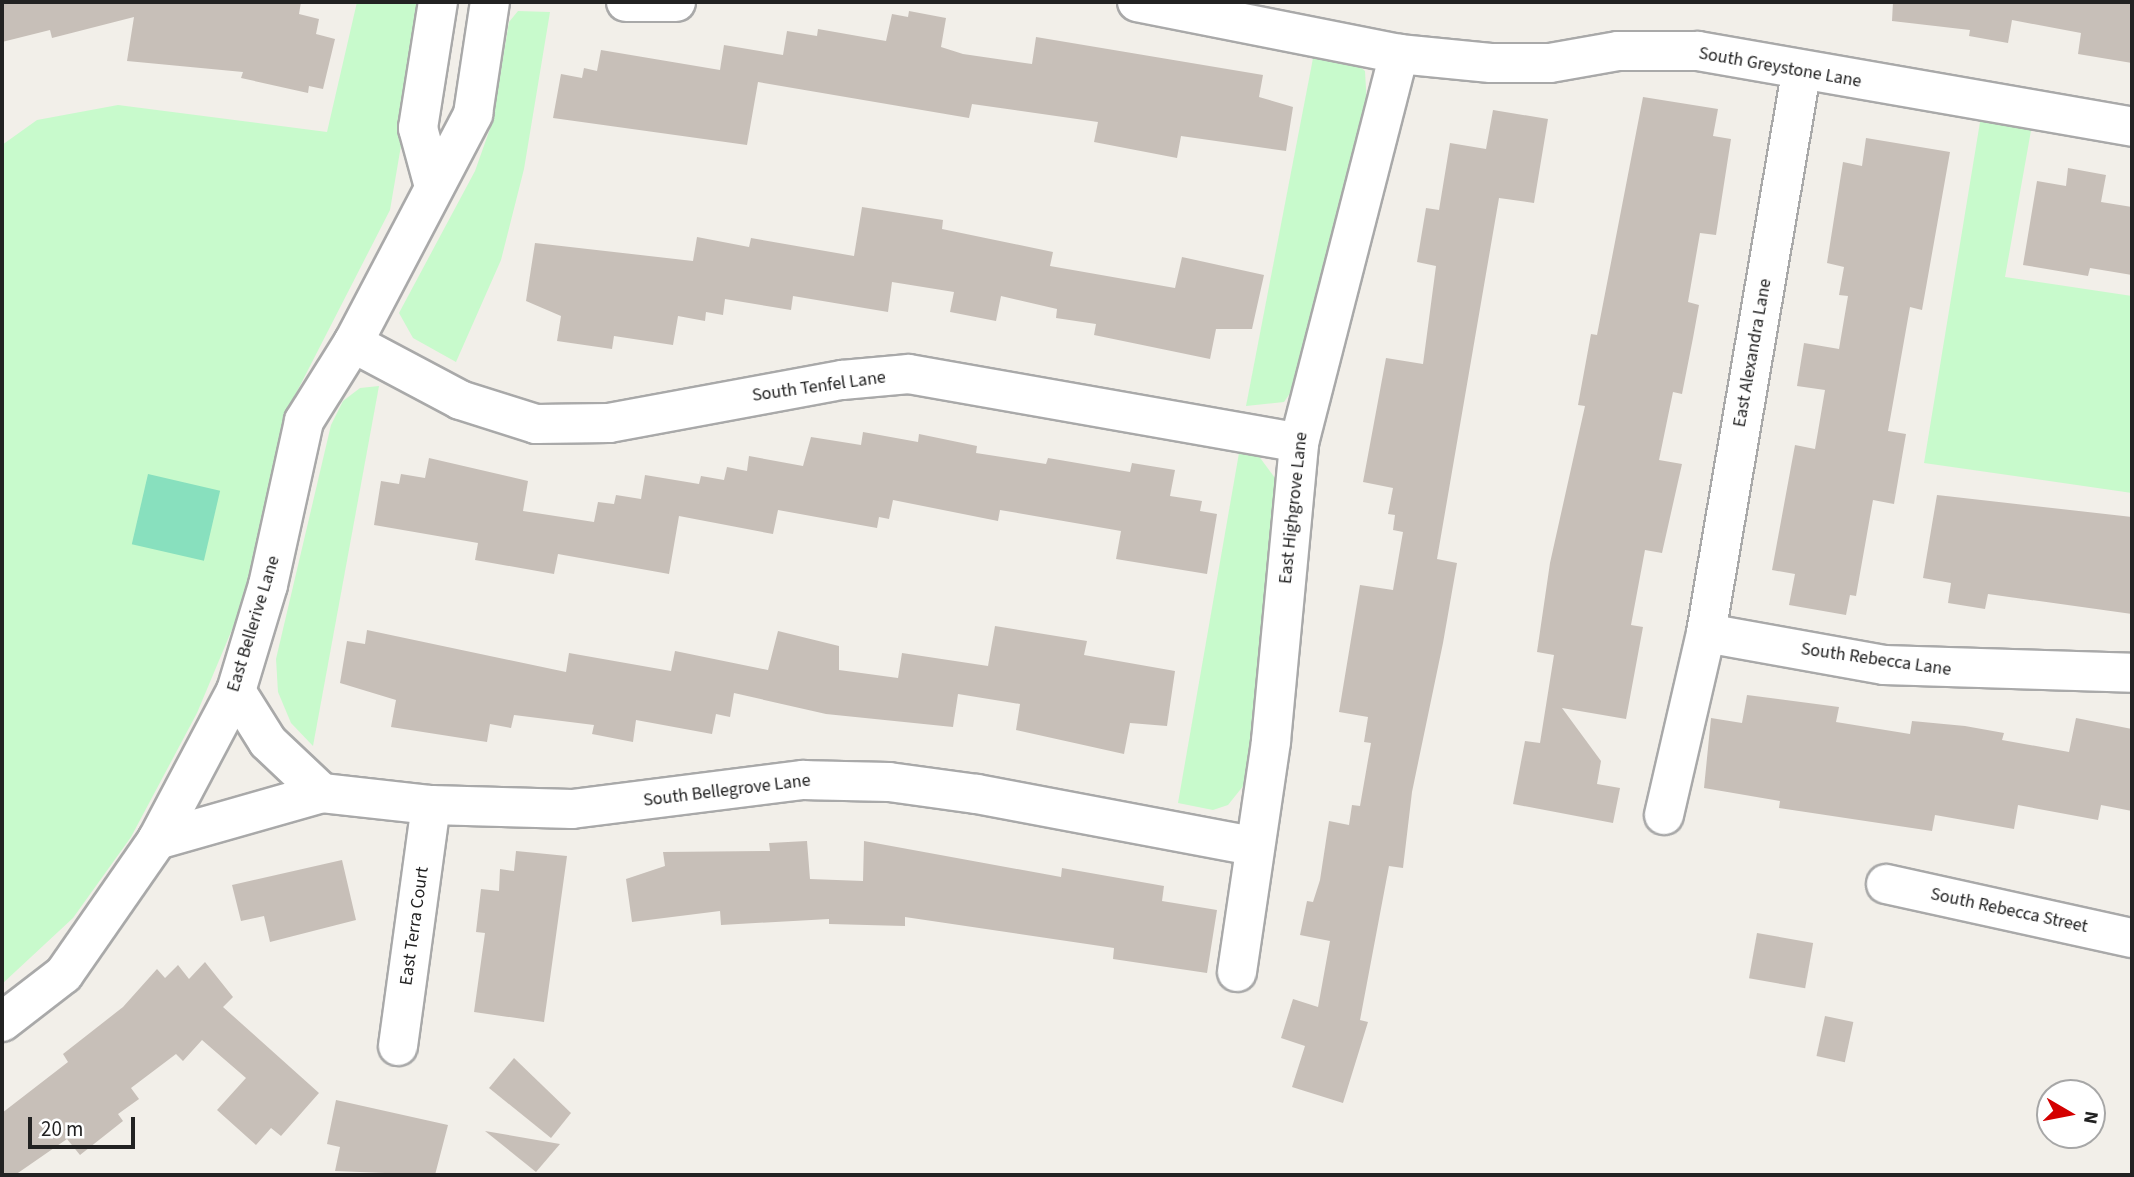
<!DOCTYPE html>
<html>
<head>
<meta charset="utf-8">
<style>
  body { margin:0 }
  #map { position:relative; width:2134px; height:1177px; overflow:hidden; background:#f2efe9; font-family:"Source Sans 3",sans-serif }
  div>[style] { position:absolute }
  .park>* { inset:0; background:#c8facc }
  .pitch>* { inset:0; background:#88e0be; transform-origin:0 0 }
  .building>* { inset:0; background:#c7bfb8; transform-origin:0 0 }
  .roads { filter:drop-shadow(2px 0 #a9a9a9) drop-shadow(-2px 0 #a9a9a9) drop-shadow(0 2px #a9a9a9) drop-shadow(0 -2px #a9a9a9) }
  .minor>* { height:38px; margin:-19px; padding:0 19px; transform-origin:19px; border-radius:19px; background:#fff }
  span { translate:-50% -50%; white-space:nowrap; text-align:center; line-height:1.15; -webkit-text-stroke:5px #fff; paint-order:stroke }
  .street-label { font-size:18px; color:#222 }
  .frame { position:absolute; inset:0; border:4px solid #222; pointer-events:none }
  .north { position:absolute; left:2036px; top:1079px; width:70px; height:70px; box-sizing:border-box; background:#fff; border:2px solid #a7a7a7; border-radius:50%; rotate:100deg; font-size:19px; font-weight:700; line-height:28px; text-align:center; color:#222 }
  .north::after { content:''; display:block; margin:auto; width:24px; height:32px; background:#d40000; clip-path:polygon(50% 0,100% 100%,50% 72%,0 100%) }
  .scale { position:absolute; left:28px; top:1117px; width:107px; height:32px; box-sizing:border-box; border:4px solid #222; border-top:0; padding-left:9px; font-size:21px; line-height:24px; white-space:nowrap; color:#222; -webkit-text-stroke:5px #fff; paint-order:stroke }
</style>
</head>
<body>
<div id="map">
  <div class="park">
    <i style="clip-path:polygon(357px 2px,421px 2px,424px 11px,390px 210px,288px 409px,254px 577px,197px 713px,131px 837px,73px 918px,2px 984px,2px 145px,37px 120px,118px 105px,327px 132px)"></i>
    <i style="clip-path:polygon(518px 11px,550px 12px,524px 169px,501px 260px,456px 362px,413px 338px,399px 313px,475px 171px,492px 123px,509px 22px)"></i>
    <i style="clip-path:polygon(1314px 53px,1350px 59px,1365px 71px,1367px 107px,1295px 386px,1284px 402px,1246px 406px)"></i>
    <i style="clip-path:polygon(1981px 116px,2032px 125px,2005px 277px,2132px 296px,2132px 493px,1924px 463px)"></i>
    <i style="clip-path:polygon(379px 386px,313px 746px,291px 723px,278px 692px,276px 659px,331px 425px,343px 401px,360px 388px)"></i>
    <i style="clip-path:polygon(1239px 453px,1258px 455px,1275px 478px,1248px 780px,1228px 805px,1213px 810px,1178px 803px)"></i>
  </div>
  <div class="pitch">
    <i style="left:148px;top:474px;width:74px;height:72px;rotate:13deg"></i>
  </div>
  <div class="building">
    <i style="clip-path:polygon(2px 2px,301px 2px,299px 14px,319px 19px,316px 34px,335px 39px,323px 89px,309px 86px,308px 93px,241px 78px,243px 72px,127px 61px,134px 17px,52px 38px,50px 30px,2px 42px)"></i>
    <i style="clip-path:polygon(1893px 2px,2132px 2px,2132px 63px,2078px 54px,2081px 33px,2012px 20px,2008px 43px,1969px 36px,1970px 30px,1892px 21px)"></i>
    <i style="clip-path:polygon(909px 11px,946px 18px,941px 47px,963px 54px,1032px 64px,1036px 37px,1263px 75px,1259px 97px,1293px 107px,1286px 151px,1181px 136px,1177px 158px,1094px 142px,1098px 122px,972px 104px,969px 118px,758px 82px,747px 145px,553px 118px,561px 74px,582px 78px,584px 68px,597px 71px,601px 50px,720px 70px,724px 45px,783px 55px,787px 31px,817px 36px,818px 29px,886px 41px,892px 14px,908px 17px)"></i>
    <i style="clip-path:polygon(1643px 97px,1718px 109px,1713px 136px,1731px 139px,1716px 235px,1700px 233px,1688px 302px,1699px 305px,1693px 338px,1682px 394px,1673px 392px,1659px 460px,1682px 464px,1662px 553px,1645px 550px,1631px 625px,1643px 627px,1626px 719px,1562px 708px,1601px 761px,1597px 784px,1620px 788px,1613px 823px,1513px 804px,1525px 741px,1540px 743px,1554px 655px,1537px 652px,1550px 563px,1585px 406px,1578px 405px,1591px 334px,1597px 335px)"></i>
    <i style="clip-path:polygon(1493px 110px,1548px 119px,1534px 203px,1499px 198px,1437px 559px,1457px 563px,1443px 643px,1412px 792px,1403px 868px,1389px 866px,1360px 1020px,1368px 1022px,1343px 1103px,1292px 1087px,1305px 1046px,1281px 1038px,1293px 999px,1318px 1007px,1330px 941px,1300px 935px,1307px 901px,1313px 902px,1320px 880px,1329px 821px,1349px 825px,1352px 805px,1360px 806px,1371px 743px,1364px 742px,1368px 717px,1339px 712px,1360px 585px,1393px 590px,1403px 532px,1393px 530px,1395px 515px,1388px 514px,1393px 488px,1363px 482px,1386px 358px,1423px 364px,1436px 266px,1417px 262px,1426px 208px,1439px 210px,1450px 143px,1486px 149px)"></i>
    <i style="clip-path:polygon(1866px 138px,1950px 152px,1922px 310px,1910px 307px,1888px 431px,1906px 434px,1894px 504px,1873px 500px,1856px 596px,1850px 595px,1846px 615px,1789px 605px,1795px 574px,1772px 570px,1795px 445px,1815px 449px,1825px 390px,1797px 386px,1804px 343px,1839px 349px,1848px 296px,1839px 295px,1844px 267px,1827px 263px,1843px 162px,1862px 166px)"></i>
    <i style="clip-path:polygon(2068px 168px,2106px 175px,2101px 202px,2132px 207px,2132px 275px,2090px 268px,2088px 276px,2023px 265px,2037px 181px,2066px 186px)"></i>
    <i style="clip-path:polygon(862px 207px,943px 220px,942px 229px,1053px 252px,1050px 266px,1175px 288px,1182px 257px,1264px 275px,1252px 329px,1216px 329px,1210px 359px,1094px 335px,1096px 324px,1056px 318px,1057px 309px,1001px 296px,996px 321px,950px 312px,954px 292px,892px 282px,888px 312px,793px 296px,791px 310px,725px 299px,723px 315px,706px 312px,705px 321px,678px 316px,673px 345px,614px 336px,612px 349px,557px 341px,561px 316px,526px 301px,535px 243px,693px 261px,697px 237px,749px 247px,751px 238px,854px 256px)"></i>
    <i style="clip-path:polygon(863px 432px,918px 442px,919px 434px,977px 446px,976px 453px,1046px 464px,1048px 458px,1130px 472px,1132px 463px,1175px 470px,1170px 496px,1202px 501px,1200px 511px,1217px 514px,1207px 574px,1116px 559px,1121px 531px,1000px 510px,998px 521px,893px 500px,889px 519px,879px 517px,877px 528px,778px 510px,773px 534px,679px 516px,669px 574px,558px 554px,554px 574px,475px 560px,478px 543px,374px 525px,381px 481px,399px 484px,401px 474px,425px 478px,429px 458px,528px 481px,523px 511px,594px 522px,598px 502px,614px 504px,616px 495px,641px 499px,645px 475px,699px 484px,701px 476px,724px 480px,727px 467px,747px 471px,749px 456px,803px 466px,811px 437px,861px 445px)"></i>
    <i style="clip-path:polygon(1937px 495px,2132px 517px,2132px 614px,1988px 594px,1985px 609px,1948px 603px,1951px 583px,1923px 578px)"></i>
    <i style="clip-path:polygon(995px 626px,1087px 641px,1084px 655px,1175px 671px,1167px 726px,1130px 723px,1124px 754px,1016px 730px,1020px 704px,958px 694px,953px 727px,826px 714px,734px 693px,730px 717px,716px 714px,712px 734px,636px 720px,633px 742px,592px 734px,594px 725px,514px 715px,511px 728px,490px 724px,487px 742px,391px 727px,396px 700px,340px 683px,347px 641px,365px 644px,367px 630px,566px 672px,569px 653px,671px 671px,675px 651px,768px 670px,778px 631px,839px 646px,839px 670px,898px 678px,902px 653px,988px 666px)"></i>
    <i style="clip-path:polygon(1747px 695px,1839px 707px,1836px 722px,1910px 734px,1912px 721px,1965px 726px,2004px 733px,2002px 740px,2069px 752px,2076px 718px,2132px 729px,2132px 811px,2101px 805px,2098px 820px,2018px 805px,2014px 829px,1935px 815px,1932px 831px,1779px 808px,1780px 801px,1704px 788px,1711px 718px,1742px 723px)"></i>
    <i style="clip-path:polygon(807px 841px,810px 879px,863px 881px,864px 841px,1061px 877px,1062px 868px,1164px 886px,1162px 901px,1217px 910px,1207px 973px,1113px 959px,1114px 948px,905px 917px,905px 926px,829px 924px,829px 919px,721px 925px,720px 911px,632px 922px,626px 879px,665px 866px,663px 852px,770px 851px,769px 843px)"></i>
    <i style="clip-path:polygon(516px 851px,567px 856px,544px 1022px,474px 1012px,485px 933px,476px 932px,481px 889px,499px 891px,500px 869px,514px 871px)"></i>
    <i style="clip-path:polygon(342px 860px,356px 920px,270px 942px,264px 916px,241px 921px,232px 885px)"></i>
    <i style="left:1757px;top:933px;width:57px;height:46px;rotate:10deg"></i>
    <i style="clip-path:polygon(205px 962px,233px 997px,223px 1007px,319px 1093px,281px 1136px,271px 1128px,256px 1145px,217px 1110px,246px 1078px,202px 1040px,183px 1061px,176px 1054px,131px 1088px,139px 1099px,118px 1114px,123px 1121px,80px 1155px,67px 1139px,15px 1175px,2px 1175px,2px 1113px,68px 1062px,63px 1054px,123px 1007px,157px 969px,165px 978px,178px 965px,189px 979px)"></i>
    <i style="left:1825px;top:1016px;width:29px;height:41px;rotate:12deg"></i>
    <i style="clip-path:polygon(514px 1058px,571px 1113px,551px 1138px,489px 1088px)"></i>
    <i style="clip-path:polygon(336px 1100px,448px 1125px,435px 1175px,335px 1171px,340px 1147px,327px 1144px)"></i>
    <i style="clip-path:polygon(485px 1131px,560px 1144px,536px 1172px)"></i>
  </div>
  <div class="roads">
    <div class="minor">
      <i style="left:626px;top:2px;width:50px"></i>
      <i style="left:1137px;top:2px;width:267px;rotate:11.2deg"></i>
      <i style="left:1399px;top:54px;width:92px;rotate:5.6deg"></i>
      <i style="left:1491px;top:63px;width:59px"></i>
      <i style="left:1550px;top:63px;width:69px;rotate:-10deg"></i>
      <i style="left:1618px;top:51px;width:80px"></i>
      <i style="left:1698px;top:51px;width:441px;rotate:9.9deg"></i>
      <i style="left:433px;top:183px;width:57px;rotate:-105.3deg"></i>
      <i style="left:418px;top:128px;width:128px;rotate:-81deg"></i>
      <i style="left:353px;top:343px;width:121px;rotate:28deg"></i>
      <i style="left:460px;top:400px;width:80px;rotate:17.5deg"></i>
      <i style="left:536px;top:424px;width:73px;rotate:-0.8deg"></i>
      <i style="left:609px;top:423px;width:237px;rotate:-10.5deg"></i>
      <i style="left:842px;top:380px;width:67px;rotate:-5.1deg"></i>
      <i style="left:909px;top:374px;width:396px;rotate:10deg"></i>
      <i style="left:1706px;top:633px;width:181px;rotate:10.2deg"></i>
      <i style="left:1884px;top:665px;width:248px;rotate:1.8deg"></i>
      <i style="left:236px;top:691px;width:60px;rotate:57.9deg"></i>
      <i style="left:268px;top:742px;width:74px;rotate:43.4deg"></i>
      <i style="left:1664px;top:815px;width:187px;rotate:-77deg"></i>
      <i style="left:1706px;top:633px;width:568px;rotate:-80.37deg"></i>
      <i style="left:157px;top:840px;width:172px;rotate:-15.9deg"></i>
      <i style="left:322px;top:793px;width:110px;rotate:6.3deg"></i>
      <i style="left:431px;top:805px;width:141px;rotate:1.6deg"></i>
      <i style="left:572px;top:809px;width:233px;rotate:-7.2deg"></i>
      <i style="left:803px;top:780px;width:86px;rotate:1.3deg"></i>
      <i style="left:889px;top:782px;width:89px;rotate:7.8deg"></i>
      <i style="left:977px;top:794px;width:281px;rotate:10.7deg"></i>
      <i style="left:1886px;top:884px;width:252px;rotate:12.4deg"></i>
      <i style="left:1237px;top:972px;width:233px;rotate:-81.6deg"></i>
      <i style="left:1271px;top:741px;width:299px;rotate:-84.6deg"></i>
      <i style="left:1299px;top:443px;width:402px;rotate:-75.6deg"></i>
      <i style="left:2px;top:1022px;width:78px;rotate:-37.7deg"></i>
      <i style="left:64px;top:974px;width:163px;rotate:-55.2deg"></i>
      <i style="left:157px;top:840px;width:169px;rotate:-62.1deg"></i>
      <i style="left:236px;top:691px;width:111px;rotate:-73.2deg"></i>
      <i style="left:268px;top:585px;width:168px;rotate:-77.6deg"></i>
      <i style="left:304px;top:421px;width:92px;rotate:-57.9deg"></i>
      <i style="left:353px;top:343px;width:259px;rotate:-62.3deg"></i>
      <i style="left:473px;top:114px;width:113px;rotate:-81.4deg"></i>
      <i style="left:398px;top:1046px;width:243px;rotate:-82.2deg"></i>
    </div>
  </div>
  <div class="street-label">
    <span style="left:1780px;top:68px;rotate:10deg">South Greystone Lane</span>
    <span style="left:1753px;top:353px;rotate:-80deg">East Alexandra Lane</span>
    <span style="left:819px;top:387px;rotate:-8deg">South Tenfel Lane</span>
    <span style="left:1294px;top:508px;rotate:-84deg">East Highgrove Lane</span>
    <span style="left:254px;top:624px;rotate:-73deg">East Bellerive Lane</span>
    <span style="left:1876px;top:660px;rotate:8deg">South Rebecca Lane</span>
    <span style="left:727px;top:791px;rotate:-7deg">South Bellegrove Lane</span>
    <span style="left:2009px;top:911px;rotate:12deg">South Rebecca Street</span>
    <span style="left:415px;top:926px;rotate:-82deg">East Terra Court</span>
  </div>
  <div class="frame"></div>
  <div class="north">N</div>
  <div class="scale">20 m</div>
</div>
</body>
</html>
